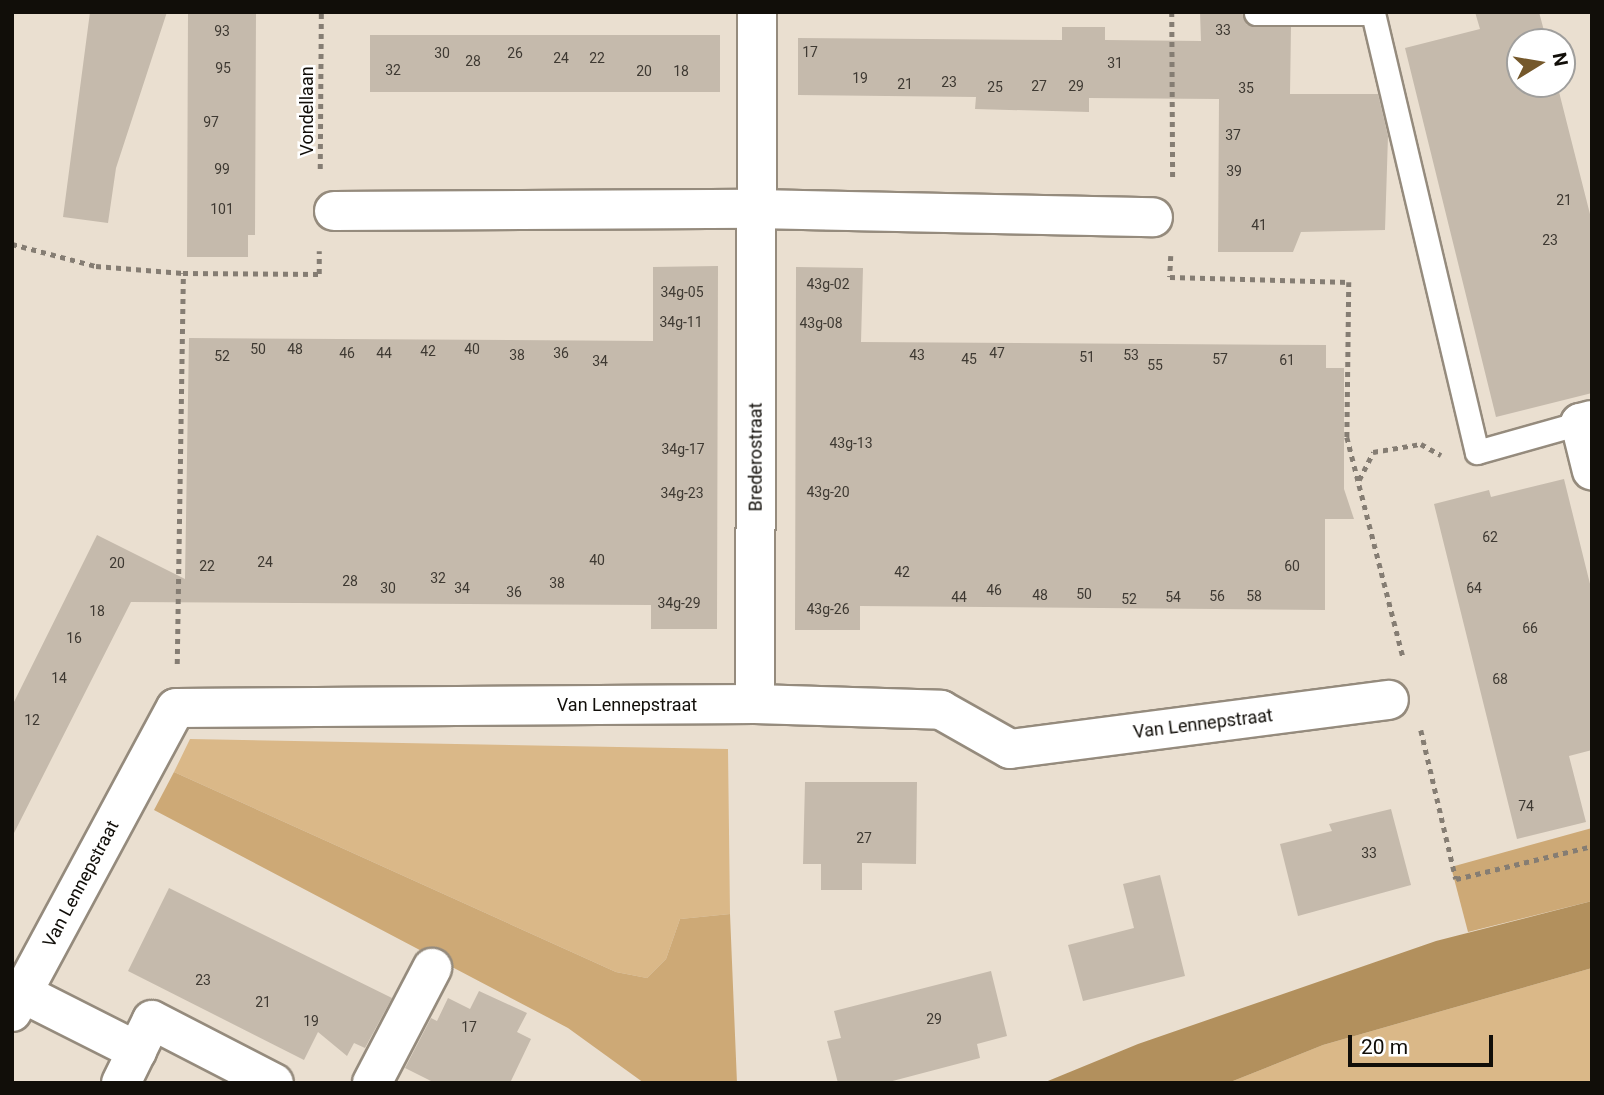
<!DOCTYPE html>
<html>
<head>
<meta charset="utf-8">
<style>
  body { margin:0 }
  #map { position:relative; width:1604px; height:1095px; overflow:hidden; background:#eadfd0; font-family:Roboto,sans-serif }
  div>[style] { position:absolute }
  .green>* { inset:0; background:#dab888 }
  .forest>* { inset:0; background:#cda976 }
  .water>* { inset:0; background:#b2905d }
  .building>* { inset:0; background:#c5baac; transform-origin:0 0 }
  .path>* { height:4.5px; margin-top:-2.25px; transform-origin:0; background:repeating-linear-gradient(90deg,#857d73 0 5px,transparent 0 10px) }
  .roads { filter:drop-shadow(2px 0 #958b7d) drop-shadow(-2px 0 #958b7d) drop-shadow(0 2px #958b7d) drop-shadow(0 -2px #958b7d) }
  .lane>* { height:23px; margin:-11.5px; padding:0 11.5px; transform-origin:11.5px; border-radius:11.5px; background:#fff }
  .street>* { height:38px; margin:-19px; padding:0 19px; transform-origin:19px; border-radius:19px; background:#fff }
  span { translate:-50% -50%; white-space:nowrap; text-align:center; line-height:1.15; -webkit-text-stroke:5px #fff; paint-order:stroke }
  .number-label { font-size:14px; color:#3e3932 }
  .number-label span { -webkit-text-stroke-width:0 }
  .street-label { font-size:18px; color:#110e09 }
  .frame { position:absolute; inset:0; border:14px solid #110e09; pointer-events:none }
  .north { position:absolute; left:1506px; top:28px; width:70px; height:70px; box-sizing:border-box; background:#fff; border:2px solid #a09f9d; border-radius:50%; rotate:79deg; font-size:19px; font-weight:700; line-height:28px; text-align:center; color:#110e09 }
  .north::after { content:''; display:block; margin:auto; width:24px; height:32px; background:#75582b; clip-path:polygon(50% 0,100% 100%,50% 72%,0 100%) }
  .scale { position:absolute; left:1348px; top:1035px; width:145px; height:32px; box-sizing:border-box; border:4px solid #110e09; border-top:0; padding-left:9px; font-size:21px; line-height:24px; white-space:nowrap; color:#110e09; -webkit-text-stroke:5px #fff; paint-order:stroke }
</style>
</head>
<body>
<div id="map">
  <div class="green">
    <i style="clip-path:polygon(190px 739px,728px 749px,730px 914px,680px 919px,666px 959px,647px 978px,616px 972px,174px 772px)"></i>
    <i style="clip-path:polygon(1592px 968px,1592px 1083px,1228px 1083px,1323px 1045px)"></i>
  </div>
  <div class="forest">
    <i style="clip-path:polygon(174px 772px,616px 972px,647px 978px,666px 959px,680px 919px,730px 914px,737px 1083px,644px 1083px,568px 1028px,154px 810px)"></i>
    <i style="clip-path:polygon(1592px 828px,1592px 901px,1468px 932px,1451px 867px)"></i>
  </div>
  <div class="water">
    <i style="clip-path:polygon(1592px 901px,1592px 968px,1323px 1045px,1228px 1083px,1043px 1083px,1138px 1044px,1436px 941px)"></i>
  </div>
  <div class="building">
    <i style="clip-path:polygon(90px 12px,167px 12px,116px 168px,108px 223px,63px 217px)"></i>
    <i style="clip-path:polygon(188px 12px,256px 12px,255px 235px,248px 235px,248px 257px,187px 257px)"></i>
    <i style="clip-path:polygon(1200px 12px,1242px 12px,1247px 25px,1291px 27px,1290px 94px,1378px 94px,1388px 136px,1385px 230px,1301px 232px,1293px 252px,1218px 252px,1219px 99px,1089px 98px,1089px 112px,975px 109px,976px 97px,798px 95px,798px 38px,1062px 40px,1062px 27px,1105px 27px,1105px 40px,1201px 41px)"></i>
    <i style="clip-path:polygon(1475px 12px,1539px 12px,1547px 42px,1520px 42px,1520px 84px,1557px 84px,1592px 222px,1592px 393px,1496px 417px,1405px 48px,1480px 29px)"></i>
    <i style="left:370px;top:35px;width:350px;height:57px"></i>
    <i style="clip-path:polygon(718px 266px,717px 629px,651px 629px,651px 605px,131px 602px,12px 837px,12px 706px,97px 535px,185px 579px,189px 338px,653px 341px,653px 267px)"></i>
    <i style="clip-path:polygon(796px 267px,863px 268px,861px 342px,1326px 345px,1326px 368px,1344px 368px,1344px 489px,1354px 519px,1325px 519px,1325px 610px,860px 606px,860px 630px,795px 630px)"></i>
    <i style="clip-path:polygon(1564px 479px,1592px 592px,1592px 750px,1569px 756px,1586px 822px,1517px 839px,1434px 504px,1489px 490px,1491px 497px)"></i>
    <i style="clip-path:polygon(805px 782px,917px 782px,916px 864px,862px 863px,862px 890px,821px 890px,821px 864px,803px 864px)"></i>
    <i style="clip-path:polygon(1391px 809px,1411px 885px,1298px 916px,1280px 844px,1332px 831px,1329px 824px)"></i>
    <i style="clip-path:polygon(1160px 875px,1185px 976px,1083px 1001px,1068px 945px,1134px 928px,1123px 884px)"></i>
    <i style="clip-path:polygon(169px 888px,392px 998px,365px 1048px,354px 1043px,347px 1056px,318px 1032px,304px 1060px,128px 971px)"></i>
    <i style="clip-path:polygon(991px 971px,1007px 1036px,977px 1044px,980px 1058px,885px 1083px,838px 1083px,827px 1041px,841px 1038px,834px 1011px)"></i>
    <i style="clip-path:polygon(479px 991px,527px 1013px,517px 1032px,531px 1039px,510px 1083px,435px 1083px,405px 1068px,431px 1018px,437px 1021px,448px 998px,470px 1009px)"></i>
  </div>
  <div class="path">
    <i style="left:1172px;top:12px;width:167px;rotate:89.7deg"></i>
    <i style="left:320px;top:169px;width:157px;rotate:-89.6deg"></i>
    <i style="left:12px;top:244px;width:87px;rotate:14.7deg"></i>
    <i style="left:96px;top:266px;width:87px;rotate:4.6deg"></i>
    <i style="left:183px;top:273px;width:136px;rotate:0.4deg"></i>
    <i style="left:319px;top:274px;width:23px;rotate:-90deg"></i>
    <i style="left:1171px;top:256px;width:21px;rotate:93deg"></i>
    <i style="left:1170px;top:277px;width:179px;rotate:1.6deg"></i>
    <i style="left:1349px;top:282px;width:155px;rotate:90.7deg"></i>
    <i style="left:1347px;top:437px;width:227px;rotate:75.7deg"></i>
    <i style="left:1359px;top:480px;width:31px;rotate:-63deg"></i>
    <i style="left:1373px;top:452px;width:49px;rotate:-9.5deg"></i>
    <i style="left:1421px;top:444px;width:23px;rotate:29deg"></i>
    <i style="left:177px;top:664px;width:391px;rotate:-89.1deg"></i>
    <i style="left:1421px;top:730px;width:153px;rotate:76.8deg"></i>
    <i style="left:1456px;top:879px;width:140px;rotate:-13.6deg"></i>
  </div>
  <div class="roads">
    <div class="lane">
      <i style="left:1256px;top:13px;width:117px"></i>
      <i style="left:1373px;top:13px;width:451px;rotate:76.7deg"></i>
      <i style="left:1477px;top:452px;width:107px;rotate:-15.7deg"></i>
    </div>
    <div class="street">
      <i style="left:334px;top:211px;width:422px;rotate:-0.3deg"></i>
      <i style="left:756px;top:209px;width:397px;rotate:1.2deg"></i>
      <i style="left:1592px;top:420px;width:12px;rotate:166deg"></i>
      <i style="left:1580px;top:423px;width:49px;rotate:76deg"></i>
      <i style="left:755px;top:704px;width:692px;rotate:-89.83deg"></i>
      <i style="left:22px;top:993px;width:129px;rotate:26.8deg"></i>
      <i style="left:12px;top:1012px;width:345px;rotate:-61.7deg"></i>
      <i style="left:176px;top:708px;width:579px;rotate:-0.4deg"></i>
      <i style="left:755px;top:704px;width:186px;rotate:1.8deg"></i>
      <i style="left:941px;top:710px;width:79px;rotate:29.5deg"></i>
      <i style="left:1010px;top:749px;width:382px;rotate:-7.4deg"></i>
      <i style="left:121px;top:1083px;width:70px;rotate:-63.8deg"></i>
      <i style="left:152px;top:1020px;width:137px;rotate:27.3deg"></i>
      <i style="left:372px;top:1083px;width:130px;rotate:-62.4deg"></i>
    </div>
  </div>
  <div class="number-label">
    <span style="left:1223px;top:30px">33</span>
    <span style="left:222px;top:31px">93</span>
    <span style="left:810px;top:52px">17</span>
    <span style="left:442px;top:53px">30</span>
    <span style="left:515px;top:53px">26</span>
    <span style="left:561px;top:58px">24</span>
    <span style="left:597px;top:58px">22</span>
    <span style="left:473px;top:61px">28</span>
    <span style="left:1115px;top:63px">31</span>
    <span style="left:223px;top:68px">95</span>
    <span style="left:393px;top:70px">32</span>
    <span style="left:644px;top:71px">20</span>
    <span style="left:681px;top:71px">18</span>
    <span style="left:860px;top:78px">19</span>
    <span style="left:949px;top:82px">23</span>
    <span style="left:905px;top:84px">21</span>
    <span style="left:1039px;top:86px">27</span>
    <span style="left:1076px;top:86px">29</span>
    <span style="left:995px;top:87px">25</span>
    <span style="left:1246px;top:88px">35</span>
    <span style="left:211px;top:122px">97</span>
    <span style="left:1233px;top:135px">37</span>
    <span style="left:222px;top:169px">99</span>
    <span style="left:1234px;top:171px">39</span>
    <span style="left:1564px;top:200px">21</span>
    <span style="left:222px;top:209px">101</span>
    <span style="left:1259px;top:225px">41</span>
    <span style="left:1550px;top:240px">23</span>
    <span style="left:828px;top:284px">43g-02</span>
    <span style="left:682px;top:292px">34g-05</span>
    <span style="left:681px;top:322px">34g-11</span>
    <span style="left:821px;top:323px">43g-08</span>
    <span style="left:258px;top:349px">50</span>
    <span style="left:295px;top:349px">48</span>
    <span style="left:472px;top:349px">40</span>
    <span style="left:428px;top:351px">42</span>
    <span style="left:347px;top:353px">46</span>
    <span style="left:384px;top:353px">44</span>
    <span style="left:561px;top:353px">36</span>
    <span style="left:997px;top:353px">47</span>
    <span style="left:517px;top:355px">38</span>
    <span style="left:917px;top:355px">43</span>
    <span style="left:1131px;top:355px">53</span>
    <span style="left:222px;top:356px">52</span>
    <span style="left:1087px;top:357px">51</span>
    <span style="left:969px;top:359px">45</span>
    <span style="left:1220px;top:359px">57</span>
    <span style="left:1287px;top:360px">61</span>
    <span style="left:600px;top:361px">34</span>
    <span style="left:1155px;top:365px">55</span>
    <span style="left:851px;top:443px">43g-13</span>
    <span style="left:683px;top:449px">34g-17</span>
    <span style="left:828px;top:492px">43g-20</span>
    <span style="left:682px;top:493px">34g-23</span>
    <span style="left:1490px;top:537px">62</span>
    <span style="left:597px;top:560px">40</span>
    <span style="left:265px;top:562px">24</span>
    <span style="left:117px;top:563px">20</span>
    <span style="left:207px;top:566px">22</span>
    <span style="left:1292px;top:566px">60</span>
    <span style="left:902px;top:572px">42</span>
    <span style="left:438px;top:578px">32</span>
    <span style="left:350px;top:581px">28</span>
    <span style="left:557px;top:583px">38</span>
    <span style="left:388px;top:588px">30</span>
    <span style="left:462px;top:588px">34</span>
    <span style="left:1474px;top:588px">64</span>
    <span style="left:994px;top:590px">46</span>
    <span style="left:514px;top:592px">36</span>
    <span style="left:1084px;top:594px">50</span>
    <span style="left:1040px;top:595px">48</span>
    <span style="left:1217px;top:596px">56</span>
    <span style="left:1254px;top:596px">58</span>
    <span style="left:959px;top:597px">44</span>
    <span style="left:1173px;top:597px">54</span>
    <span style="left:1129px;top:599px">52</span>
    <span style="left:679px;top:603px">34g-29</span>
    <span style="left:828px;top:609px">43g-26</span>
    <span style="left:97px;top:611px">18</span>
    <span style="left:1530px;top:628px">66</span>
    <span style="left:74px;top:638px">16</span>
    <span style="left:59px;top:678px">14</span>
    <span style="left:1500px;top:679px">68</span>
    <span style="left:32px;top:720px">12</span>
    <span style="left:1526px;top:806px">74</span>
    <span style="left:864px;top:838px">27</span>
    <span style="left:1369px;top:853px">33</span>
    <span style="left:203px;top:980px">23</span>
    <span style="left:263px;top:1002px">21</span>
    <span style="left:934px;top:1019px">29</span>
    <span style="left:311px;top:1021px">19</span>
    <span style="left:469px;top:1027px">17</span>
  </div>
  <div class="street-label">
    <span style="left:307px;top:111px;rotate:-90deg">Vondellaan</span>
    <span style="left:756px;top:457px;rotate:-90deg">Brederostraat</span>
    <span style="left:627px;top:705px">Van Lennepstraat</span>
    <span style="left:1203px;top:724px;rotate:-7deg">Van Lennepstraat</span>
    <span style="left:81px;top:884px;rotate:-62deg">Van Lennepstraat</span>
  </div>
  <div class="frame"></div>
  <div class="north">N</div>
  <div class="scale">20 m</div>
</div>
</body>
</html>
